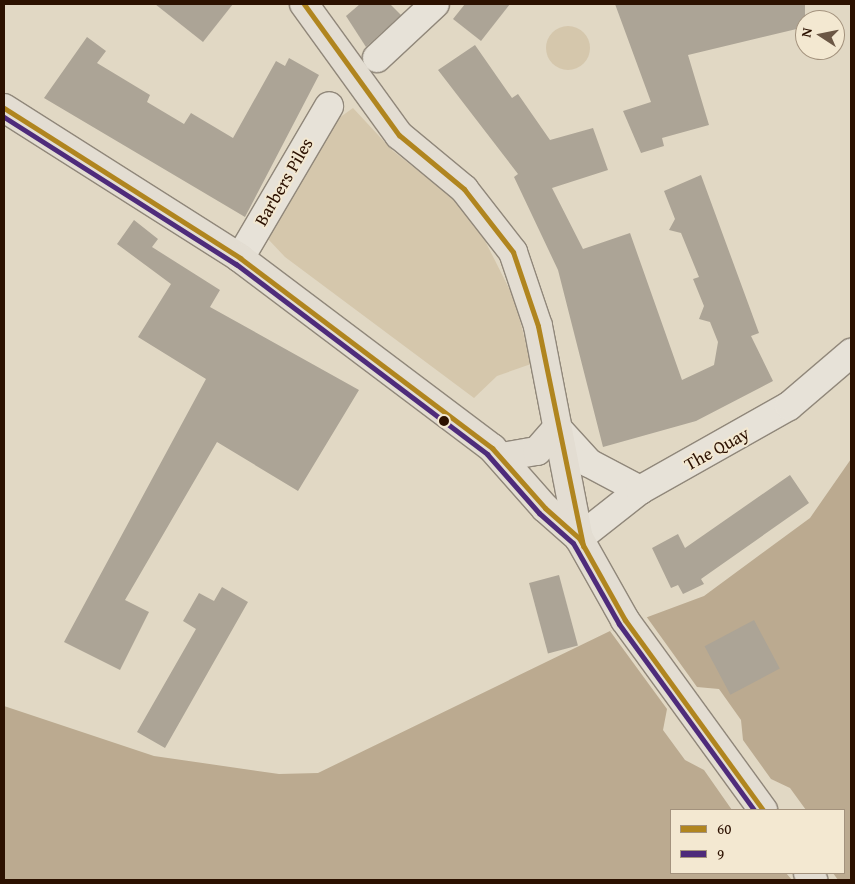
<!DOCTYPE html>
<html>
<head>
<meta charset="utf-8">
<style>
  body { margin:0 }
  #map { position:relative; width:855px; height:884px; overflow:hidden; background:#e1d8c4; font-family:"Gentium Book Plus",serif }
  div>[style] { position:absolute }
  .green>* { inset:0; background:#d5c7ac }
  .round { border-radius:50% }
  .water>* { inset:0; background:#bbaa90 }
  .pier>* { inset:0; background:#e1d8c4 }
  .building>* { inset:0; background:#aca496; transform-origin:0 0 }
  .roads { filter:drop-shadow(1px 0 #90877a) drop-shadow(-1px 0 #90877a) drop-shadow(0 1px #90877a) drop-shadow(0 -1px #90877a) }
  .street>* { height:28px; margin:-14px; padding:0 14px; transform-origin:14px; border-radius:14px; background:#e7e2d8 }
  .highway>* { height:28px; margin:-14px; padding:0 14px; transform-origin:14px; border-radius:14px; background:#e3ddd2 }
  .bus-1>* { height:5px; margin:-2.5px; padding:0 2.5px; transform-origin:2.5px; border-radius:2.5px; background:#b0851f }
  .bus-2>* { height:5px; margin:-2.5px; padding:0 2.5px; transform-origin:2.5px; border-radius:2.5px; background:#4e2b7b }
  .dots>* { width:14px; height:14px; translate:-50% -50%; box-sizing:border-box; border:2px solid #f3e8d1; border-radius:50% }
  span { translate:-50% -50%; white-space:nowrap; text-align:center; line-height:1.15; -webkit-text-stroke:4px #f3e8d1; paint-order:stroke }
  .street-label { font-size:18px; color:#2c1100 }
  .frame { position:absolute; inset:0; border:5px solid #2c1100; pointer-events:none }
  .legend { position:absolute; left:670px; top:809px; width:175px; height:65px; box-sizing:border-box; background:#f3e8d1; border:1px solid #a3927d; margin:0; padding:6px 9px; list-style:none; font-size:15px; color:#2c1100 }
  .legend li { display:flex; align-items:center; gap:10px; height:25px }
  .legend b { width:25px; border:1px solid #a3927d }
  .north { position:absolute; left:795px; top:10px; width:50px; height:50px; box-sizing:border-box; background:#f3e8d1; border:1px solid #a3927d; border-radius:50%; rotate:281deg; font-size:14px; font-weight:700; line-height:20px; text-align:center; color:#2c1100 }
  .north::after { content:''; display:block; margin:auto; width:18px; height:22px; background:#6b5745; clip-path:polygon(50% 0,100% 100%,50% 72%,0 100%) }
</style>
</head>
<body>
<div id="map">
  <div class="green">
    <i class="round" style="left:546px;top:26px;width:44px;height:44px"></i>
    <i style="clip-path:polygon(353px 108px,393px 151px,453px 198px,477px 225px,515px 300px,531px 364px,497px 376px,474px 398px,285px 257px,268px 239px,339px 118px)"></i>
  </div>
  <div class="water">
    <i style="clip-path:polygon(evenodd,851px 459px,851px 880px,4px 880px,4px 706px,154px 756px,279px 774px,318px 773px,610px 631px,704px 596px,810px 518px,851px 459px,671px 810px,844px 810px,844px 873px,671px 873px,671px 810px)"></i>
  </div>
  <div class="pier">
    <i style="clip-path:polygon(646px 616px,697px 687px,719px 689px,741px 720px,743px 740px,771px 779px,790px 788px,806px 810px,732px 810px,704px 770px,685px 760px,663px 730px,667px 709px,610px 631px)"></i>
    <i style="clip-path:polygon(786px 873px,833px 873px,838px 880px,792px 880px)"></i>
  </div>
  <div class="building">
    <i style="clip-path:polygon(155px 4px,233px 4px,203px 42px)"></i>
    <i style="clip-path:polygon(360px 4px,390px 4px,401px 15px,366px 47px,346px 16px)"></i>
    <i style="clip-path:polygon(465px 4px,510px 4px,481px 41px,453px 19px)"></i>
    <i style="clip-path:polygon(615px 4px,805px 4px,805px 27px,688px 55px,709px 125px,662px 138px,664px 146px,641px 153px,623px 111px,651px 102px)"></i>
    <i style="clip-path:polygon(87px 37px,106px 51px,97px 63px,150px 95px,147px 102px,184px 124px,191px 113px,233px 138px,276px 61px,285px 66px,289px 58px,319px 75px,245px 217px,44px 98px)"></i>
    <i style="clip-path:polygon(475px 45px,512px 98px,518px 94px,550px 140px,593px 128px,608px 170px,552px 188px,583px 249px,630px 233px,682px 380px,714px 365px,718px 342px,710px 322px,699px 319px,704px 306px,693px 279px,699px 277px,681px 233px,669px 230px,675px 219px,664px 191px,701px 175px,759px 333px,751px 336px,773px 381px,696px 421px,603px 447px,558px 270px,514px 177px,518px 174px,438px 70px)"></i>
    <i style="clip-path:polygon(134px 220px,158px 239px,152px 247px,220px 290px,210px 307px,359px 390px,298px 491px,217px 442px,125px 600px,149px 612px,120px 670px,64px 642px,206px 379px,138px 337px,171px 284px,117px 244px)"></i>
    <i style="clip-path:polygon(790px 475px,809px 503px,701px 579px,704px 584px,683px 594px,678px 585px,671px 588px,652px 548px,678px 534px,685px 548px)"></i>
    <i style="left:559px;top:575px;width:73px;height:31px;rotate:75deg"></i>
    <i style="clip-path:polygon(222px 587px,248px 602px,165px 748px,137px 732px,196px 629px,183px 621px,199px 593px,214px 601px)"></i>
    <i style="left:754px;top:620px;width:55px;height:56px;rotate:62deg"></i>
  </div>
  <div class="roads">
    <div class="street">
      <i style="left:377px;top:58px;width:79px;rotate:-43deg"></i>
      <i style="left:240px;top:258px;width:176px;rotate:-59.6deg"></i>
      <i style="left:557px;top:428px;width:47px;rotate:47.6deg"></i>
      <i style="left:589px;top:463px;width:58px;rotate:27.9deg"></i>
      <i style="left:579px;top:538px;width:78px;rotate:-38.2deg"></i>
      <i style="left:640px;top:490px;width:171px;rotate:-29.4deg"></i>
      <i style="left:789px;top:406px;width:82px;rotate:-40.5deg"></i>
    </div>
    <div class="highway">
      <i style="left:304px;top:4px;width:162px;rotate:54.1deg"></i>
      <i style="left:399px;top:135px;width:85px;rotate:39.7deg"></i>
      <i style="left:464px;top:189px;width:80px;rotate:52.1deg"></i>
      <i style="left:513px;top:252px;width:78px;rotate:71.3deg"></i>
      <i style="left:538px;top:326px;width:216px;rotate:79.1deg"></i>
      <i style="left:579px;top:538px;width:94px;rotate:60.7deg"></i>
      <i style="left:625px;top:620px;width:235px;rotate:54deg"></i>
      <i style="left:4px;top:108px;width:280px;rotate:32.4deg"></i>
      <i style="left:240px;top:258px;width:316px;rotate:37deg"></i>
      <i style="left:492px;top:448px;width:80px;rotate:48.5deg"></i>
      <i style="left:545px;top:508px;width:45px;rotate:41.4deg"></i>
      <i style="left:502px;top:457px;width:36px;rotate:-10deg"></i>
      <i style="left:537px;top:451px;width:30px;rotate:-49deg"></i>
      <i style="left:808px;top:873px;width:9px;rotate:54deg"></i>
    </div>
  </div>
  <div class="bus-1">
    <i style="left:304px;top:4px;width:162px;rotate:54.1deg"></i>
    <i style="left:399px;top:135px;width:85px;rotate:39.7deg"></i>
    <i style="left:464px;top:189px;width:80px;rotate:52.1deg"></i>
    <i style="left:513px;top:252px;width:78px;rotate:71.3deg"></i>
    <i style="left:538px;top:326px;width:225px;rotate:78.4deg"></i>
    <i style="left:4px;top:108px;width:280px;rotate:32.4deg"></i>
    <i style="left:240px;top:258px;width:316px;rotate:37deg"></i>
    <i style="left:492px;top:448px;width:80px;rotate:48.5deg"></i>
    <i style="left:545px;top:508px;width:45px;rotate:41.4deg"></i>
    <i style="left:579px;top:538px;width:94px;rotate:60.7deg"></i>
    <i style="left:625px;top:620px;width:235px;rotate:54deg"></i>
  </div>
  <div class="bus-2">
    <i style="left:4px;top:117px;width:275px;rotate:32.4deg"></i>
    <i style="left:236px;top:264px;width:315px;rotate:37.1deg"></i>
    <i style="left:487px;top:454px;width:79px;rotate:48.6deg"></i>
    <i style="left:539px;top:513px;width:45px;rotate:41.4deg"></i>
    <i style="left:573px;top:543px;width:93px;rotate:60.4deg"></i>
    <i style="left:619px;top:624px;width:230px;rotate:54deg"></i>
  </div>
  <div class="dots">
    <i style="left:444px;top:421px;background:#2c1100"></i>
  </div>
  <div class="street-label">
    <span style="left:284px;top:182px;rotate:-60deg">Barbers Piles</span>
    <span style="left:717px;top:449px;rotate:-29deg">The Quay</span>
  </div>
  <div class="frame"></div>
  <ul class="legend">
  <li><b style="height:6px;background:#b0851f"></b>60</li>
  <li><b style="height:6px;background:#4e2b7b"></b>9</li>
  </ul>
  <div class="north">N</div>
</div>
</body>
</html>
